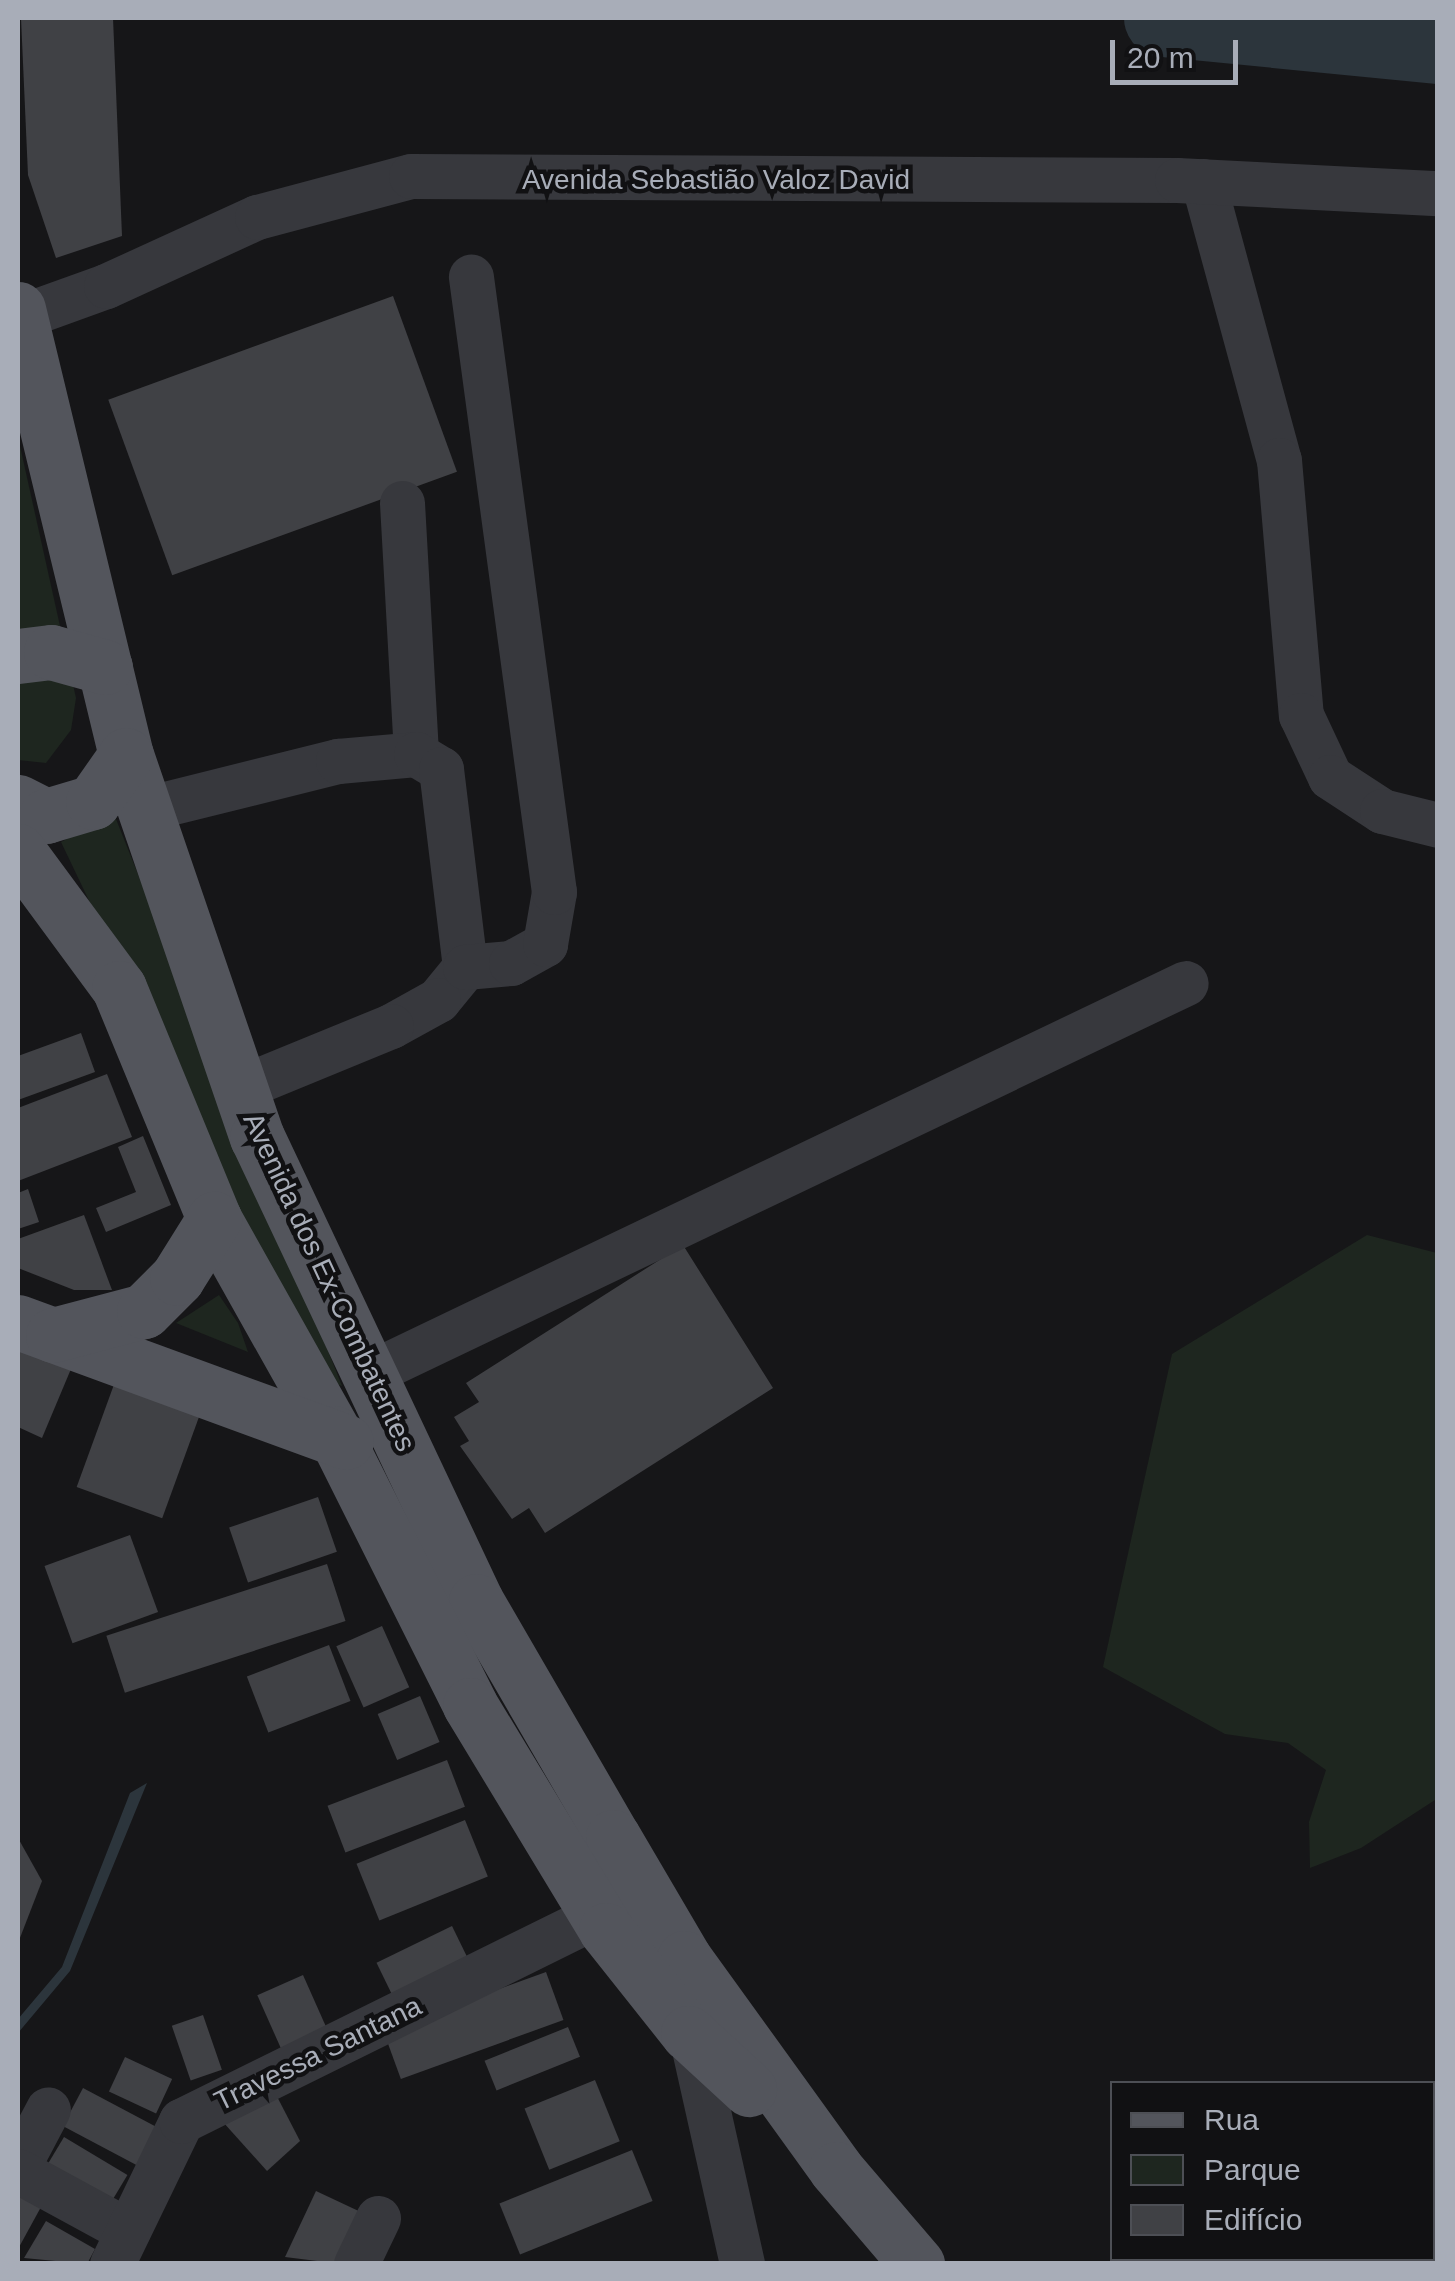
<!DOCTYPE html>
<html>
<head>
<meta charset="utf-8">
<style>
  body { margin:0 }
  #map { position:relative; width:1455px; height:2281px; overflow:hidden; background:#161618; font-family:Arial,sans-serif }
  div>[style] { position:absolute }
  .green>* { inset:0; background:#1e261f }
  .water>* { inset:0; background:#2c353c }
  .river>* { height:78px; margin:-39px; padding:0 39px; transform-origin:39px; border-radius:39px; background:#2c353c }
  .building>* { inset:0; background:#404145; transform-origin:0 0 }
  .minor>* { height:45px; margin:-22.5px; padding:0 22.5px; transform-origin:22.5px; border-radius:22.5px; background:#37383d }
  .major>* { height:55px; margin:-27.5px; padding:0 27.5px; transform-origin:27.5px; border-radius:27.5px; background:#53555c }
  span { translate:-50% -50%; white-space:nowrap; text-align:center; line-height:1.15; -webkit-text-stroke:9px #111113; paint-order:stroke }
  .street-label { font-size:28px; color:#a8adb8 }
  .frame { position:absolute; inset:0; border:20px solid #a8adb8; pointer-events:none }
  .legend { position:absolute; left:1110px; top:2081px; width:325px; height:180px; box-sizing:border-box; background:#111113; border:2px solid #4d4f55; margin:0; padding:12px 18px; list-style:none; font-size:30px; color:#a8adb8 }
  .legend li { display:flex; align-items:center; gap:20px; height:50px }
  .legend b { width:50px; border:2px solid #4d4f55 }
  .scale { position:absolute; left:1110px; top:40px; width:128px; height:45px; box-sizing:border-box; border:5px solid #a8adb8; border-top:0; padding-left:12px; font-size:30px; line-height:35px; white-space:nowrap; color:#a8adb8; -webkit-text-stroke:8px #111113; paint-order:stroke }
</style>
</head>
<body>
<div id="map">
  <div class="green">
    <i style="clip-path:polygon(18px 437px,76px 698px,71px 730px,46px 763px,18px 760px)"></i>
    <i style="clip-path:polygon(114px 814px,342px 1386px,317px 1377px,61px 842px)"></i>
    <i style="clip-path:polygon(1367px 1235px,1437px 1253px,1437px 1778px,1435px 1800px,1361px 1848px,1310px 1868px,1309px 1822px,1326px 1770px,1288px 1743px,1225px 1734px,1103px 1667px,1172px 1354px)"></i>
    <i style="clip-path:polygon(219px 1295px,238px 1323px,248px 1352px,176px 1323px)"></i>
  </div>
  <div class="water">
    <i style="clip-path:polygon(147px 1783px,70px 1971px,18px 2033px,18px 2019px,62px 1967px,130px 1793px)"></i>
  </div>
  <div class="river">
    <i style="left:1163px;top:18px;width:276px;rotate:5.6deg"></i>
  </div>
  <div class="building">
    <i style="clip-path:polygon(21px 18px,113px 18px,122px 236px,56px 258px,28px 175px)"></i>
    <i style="left:393px;top:296px;width:187px;height:303px;rotate:70deg"></i>
    <i style="clip-path:polygon(81px 1033px,95px 1072px,18px 1100px,18px 1056px)"></i>
    <i style="clip-path:polygon(107px 1074px,132px 1137px,18px 1181px,18px 1108px)"></i>
    <i style="clip-path:polygon(143px 1136px,171px 1205px,106px 1232px,96px 1208px,136px 1192px,118px 1147px)"></i>
    <i style="clip-path:polygon(28px 1189px,39px 1222px,18px 1229px,18px 1193px)"></i>
    <i style="clip-path:polygon(84px 1215px,112px 1290px,74px 1290px,18px 1268px,18px 1239px)"></i>
    <i style="clip-path:polygon(683px 1245px,773px 1388px,545px 1533px,529px 1508px,512px 1519px,460px 1446px,469px 1441px,454px 1417px,479px 1402px,466px 1383px)"></i>
    <i style="clip-path:polygon(18px 1333px,76px 1357px,42px 1438px,18px 1427px)"></i>
    <i style="left:116px;top:1379px;width:91px;height:115px;rotate:20deg"></i>
    <i style="left:318px;top:1497px;width:58px;height:94px;rotate:71deg"></i>
    <i style="left:130px;top:1535px;width:82px;height:91px;rotate:70deg"></i>
    <i style="left:327px;top:1564px;width:60px;height:232px;rotate:72deg"></i>
    <i style="left:382px;top:1626px;width:67px;height:50px;rotate:66deg"></i>
    <i style="left:329px;top:1645px;width:60px;height:88px;rotate:69deg"></i>
    <i style="left:420px;top:1696px;width:50px;height:46px;rotate:67deg"></i>
    <i style="left:447px;top:1760px;width:50px;height:128px;rotate:69deg"></i>
    <i style="left:465px;top:1820px;width:61px;height:117px;rotate:68deg"></i>
    <i style="clip-path:polygon(18px 1838px,42px 1881px,18px 1943px)"></i>
    <i style="left:452px;top:1926px;width:37px;height:84px;rotate:64deg"></i>
    <i style="left:546px;top:1972px;width:51px;height:173px;rotate:70deg"></i>
    <i style="left:303px;top:1975px;width:61px;height:50px;rotate:66deg"></i>
    <i style="left:203px;top:2015px;width:58px;height:33px;rotate:71deg"></i>
    <i style="left:568px;top:2027px;width:32px;height:90px;rotate:68deg"></i>
    <i style="left:125px;top:2057px;width:52px;height:38px;rotate:25deg"></i>
    <i style="left:595px;top:2080px;width:66px;height:76px;rotate:68deg"></i>
    <i style="clip-path:polygon(270px 2083px,300px 2141px,267px 2171px,214px 2112px)"></i>
    <i style="left:83px;top:2088px;width:86px;height:43px;rotate:28deg"></i>
    <i style="left:64px;top:2137px;width:74px;height:39px;rotate:31deg"></i>
    <i style="left:632px;top:2150px;width:55px;height:143px;rotate:68deg"></i>
    <i style="clip-path:polygon(316px 2191px,365px 2214px,341px 2264px,285px 2257px)"></i>
    <i style="clip-path:polygon(18px 2195px,41px 2207px,18px 2249px)"></i>
    <i style="clip-path:polygon(46px 2221px,95px 2249px,87px 2264px,24px 2258px)"></i>
  </div>
  <div class="minor">
    <i style="left:1203px;top:181px;width:289px;rotate:74.8deg"></i>
    <i style="left:1279px;top:460px;width:256px;rotate:85.1deg"></i>
    <i style="left:1301px;top:715px;width:68px;rotate:64.9deg"></i>
    <i style="left:1330px;top:777px;width:62px;rotate:33.2deg"></i>
    <i style="left:1382px;top:811px;width:58px;rotate:14deg"></i>
    <i style="left:20px;top:317px;width:91px;rotate:-19.8deg"></i>
    <i style="left:106px;top:286px;width:166px;rotate:-24.6deg"></i>
    <i style="left:257px;top:217px;width:159px;rotate:-14.9deg"></i>
    <i style="left:411px;top:176px;width:766px;rotate:0.3deg"></i>
    <i style="left:1177px;top:180px;width:261px;rotate:2.9deg"></i>
    <i style="left:402px;top:503px;width:251px;rotate:86.8deg"></i>
    <i style="left:145px;top:809px;width:199px;rotate:-14deg"></i>
    <i style="left:338px;top:761px;width:78px;rotate:-5.1deg"></i>
    <i style="left:416px;top:754px;width:29px;rotate:31deg"></i>
    <i style="left:441px;top:769px;width:199px;rotate:83.1deg"></i>
    <i style="left:465px;top:967px;width:43px;rotate:129.3deg"></i>
    <i style="left:438px;top:1000px;width:54px;rotate:151deg"></i>
    <i style="left:391px;top:1026px;width:163px;rotate:157.7deg"></i>
    <i style="left:465px;top:967px;width:46px;rotate:-5deg"></i>
    <i style="left:511px;top:963px;width:39px;rotate:-29deg"></i>
    <i style="left:545px;top:944px;width:53px;rotate:-80.2deg"></i>
    <i style="left:554px;top:892px;width:621px;rotate:-97.69deg"></i>
    <i style="left:370px;top:1373px;width:904px;rotate:-25.55deg"></i>
    <i style="left:688px;top:2022px;width:248px;rotate:77.4deg"></i>
    <i style="left:18px;top:2166px;width:64px;rotate:-62.2deg"></i>
    <i style="left:18px;top:2171px;width:125px;rotate:28.6deg"></i>
    <i style="left:112px;top:2264px;width:159px;rotate:-64.2deg"></i>
    <i style="left:181px;top:2121px;width:463px;rotate:-26.3deg"></i>
    <i style="left:356px;top:2264px;width:51px;rotate:-64.4deg"></i>
  </div>
  <div class="major">
    <i style="left:18px;top:309px;width:459px;rotate:76.4deg"></i>
    <i style="left:126px;top:755px;width:404px;rotate:71.1deg"></i>
    <i style="left:257px;top:1137px;width:513px;rotate:64.73deg"></i>
    <i style="left:476px;top:1601px;width:273px;rotate:59.9deg"></i>
    <i style="left:613px;top:1837px;width:140px;rotate:59.6deg"></i>
    <i style="left:684px;top:1958px;width:260px;rotate:54.2deg"></i>
    <i style="left:836px;top:2169px;width:125px;rotate:49.5deg"></i>
    <i style="left:18px;top:656px;width:33px;rotate:-7deg"></i>
    <i style="left:51px;top:652px;width:56px;rotate:15.5deg"></i>
    <i style="left:18px;top:802px;width:31px;rotate:27deg"></i>
    <i style="left:46px;top:816px;width:49px;rotate:-16.6deg"></i>
    <i style="left:93px;top:802px;width:57px;rotate:-54.9deg"></i>
    <i style="left:18px;top:851px;width:170px;rotate:53.6deg"></i>
    <i style="left:119px;top:988px;width:250px;rotate:67.6deg"></i>
    <i style="left:214px;top:1219px;width:245px;rotate:60.7deg"></i>
    <i style="left:334px;top:1433px;width:304px;rotate:63.4deg"></i>
    <i style="left:470px;top:1705px;width:263px;rotate:58.8deg"></i>
    <i style="left:606px;top:1930px;width:132px;rotate:51.5deg"></i>
    <i style="left:688px;top:2033px;width:83px;rotate:42.6deg"></i>
    <i style="left:18px;top:1322px;width:349px;rotate:20.1deg"></i>
    <i style="left:53px;top:1335px;width:94px;rotate:-14.8deg"></i>
    <i style="left:144px;top:1311px;width:47px;rotate:-45deg"></i>
    <i style="left:177px;top:1278px;width:70px;rotate:-57.9deg"></i>
  </div>
  <div class="street-label">
    <span style="left:716px;top:180px">Avenida Sebastião Valoz David</span>
    <span style="left:329px;top:1282px;rotate:65deg">Avenida dos Ex-Combatentes</span>
    <span style="left:318px;top:2054px;rotate:-26deg">Travessa Santana</span>
  </div>
  <div class="frame"></div>
  <ul class="legend">
  <li><b style="height:12px;background:#53555c"></b>Rua</li>
  <li><b style="height:28px;background:#1e261f"></b>Parque</li>
  <li><b style="height:28px;background:#404145"></b>Edifício</li>
  </ul>
  <div class="scale">20 m</div>
</div>
</body>
</html>
